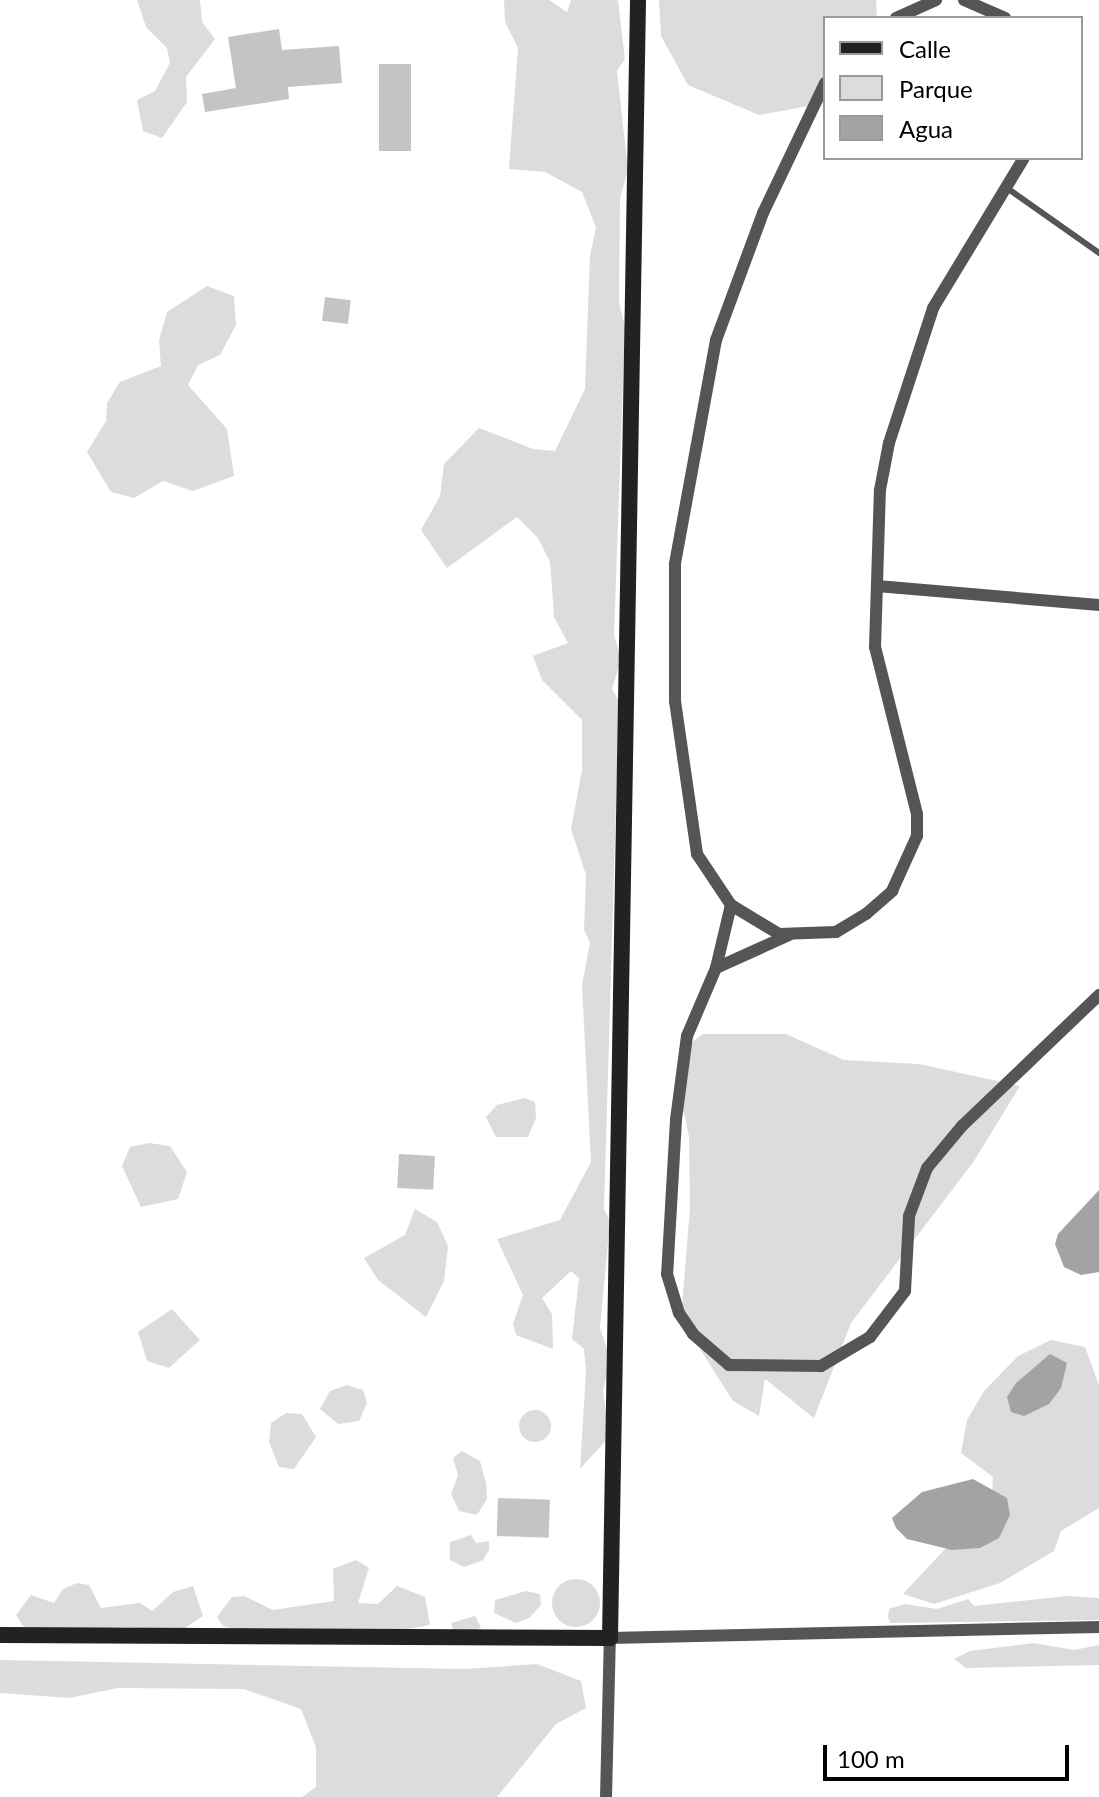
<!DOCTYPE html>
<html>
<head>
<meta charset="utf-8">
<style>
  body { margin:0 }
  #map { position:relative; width:1099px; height:1797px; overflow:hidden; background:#fff; font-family:Lato,sans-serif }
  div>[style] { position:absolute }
  .green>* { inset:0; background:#dcdcdc }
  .round { border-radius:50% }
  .water>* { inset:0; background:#a3a3a3 }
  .building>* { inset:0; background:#c4c4c4; transform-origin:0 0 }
  .lane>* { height:6px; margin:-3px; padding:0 3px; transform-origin:3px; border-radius:3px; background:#555 }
  .street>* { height:12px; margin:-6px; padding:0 6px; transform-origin:6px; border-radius:6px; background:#555 }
  .secondary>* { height:16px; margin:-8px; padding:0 8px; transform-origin:8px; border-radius:8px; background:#222 }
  span { translate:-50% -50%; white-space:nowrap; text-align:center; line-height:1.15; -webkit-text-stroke:7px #fff; paint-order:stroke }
  .legend { position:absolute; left:823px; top:16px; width:260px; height:144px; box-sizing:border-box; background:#fff; border:2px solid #999; margin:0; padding:10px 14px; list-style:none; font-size:24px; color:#000 }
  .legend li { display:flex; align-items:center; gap:16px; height:40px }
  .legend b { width:40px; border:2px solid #999 }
  .scale { position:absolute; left:823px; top:1745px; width:246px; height:36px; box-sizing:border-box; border:4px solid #000; border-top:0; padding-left:10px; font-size:24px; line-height:28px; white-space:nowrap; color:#000; -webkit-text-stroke:6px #fff; paint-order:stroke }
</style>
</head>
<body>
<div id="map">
  <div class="green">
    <i style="clip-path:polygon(137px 0,200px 0,202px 22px,215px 39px,186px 77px,187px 102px,162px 138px,143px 131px,137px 100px,155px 91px,170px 63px,167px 48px,146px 27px)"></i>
    <i style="clip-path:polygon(504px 0,549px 0,567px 12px,571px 0,618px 0,625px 59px,617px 71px,628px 170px,620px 198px,619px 302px,625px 327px,614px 635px,621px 659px,612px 689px,619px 701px,604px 1209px,610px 1221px,600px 1328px,611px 1360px,603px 1390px,609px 1437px,580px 1469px,586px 1371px,584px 1349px,572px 1339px,579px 1278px,571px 1271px,542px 1298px,552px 1314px,553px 1349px,516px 1335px,513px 1324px,523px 1295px,497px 1239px,560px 1220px,591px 1162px,582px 985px,590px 943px,584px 930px,586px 875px,571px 829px,582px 770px,582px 720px,542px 680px,533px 656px,568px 643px,554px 617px,550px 562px,538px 538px,517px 517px,447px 568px,421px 530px,440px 496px,444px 464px,479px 428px,533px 449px,555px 451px,585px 389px,590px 255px,596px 228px,582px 192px,545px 172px,509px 169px,518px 48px,505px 22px)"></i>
    <i style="clip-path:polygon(659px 0,876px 0,877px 18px,825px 18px,825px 103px,759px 115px,688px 85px,661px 36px)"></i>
    <i style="clip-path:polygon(207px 286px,234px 296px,236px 325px,220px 355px,198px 365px,188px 385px,227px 429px,234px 476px,193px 491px,163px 481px,134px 498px,111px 492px,87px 452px,106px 421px,107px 403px,120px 382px,161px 366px,159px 340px,167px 312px)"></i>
    <i style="clip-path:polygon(703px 1034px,786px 1034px,844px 1060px,919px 1064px,1020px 1086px,974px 1161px,851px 1323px,814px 1418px,765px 1379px,759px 1416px,733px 1401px,681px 1319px,690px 1208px,689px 1137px,680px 1094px,683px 1049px)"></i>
    <i style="clip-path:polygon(525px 1098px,535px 1102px,536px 1118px,528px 1137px,496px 1137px,486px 1117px,497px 1105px)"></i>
    <i style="clip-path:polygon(149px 1143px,170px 1146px,187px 1172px,178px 1199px,141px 1207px,122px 1166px,130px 1147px)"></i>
    <i style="clip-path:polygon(415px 1209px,437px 1222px,448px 1246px,444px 1281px,426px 1317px,378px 1280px,364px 1258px,405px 1235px)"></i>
    <i style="clip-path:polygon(172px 1309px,200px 1340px,169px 1368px,147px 1361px,138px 1332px)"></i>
    <i style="clip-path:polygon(1051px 1340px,1085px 1347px,1099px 1385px,1099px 1508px,1061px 1531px,1054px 1551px,1000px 1583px,934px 1604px,903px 1594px,992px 1499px,993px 1477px,961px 1453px,967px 1420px,984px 1391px,1018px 1356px)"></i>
    <i style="clip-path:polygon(347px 1385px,363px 1390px,367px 1403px,359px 1421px,338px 1424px,320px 1409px,330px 1391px)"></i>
    <i class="round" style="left:519px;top:1410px;width:32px;height:32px"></i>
    <i style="clip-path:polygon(286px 1413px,302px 1414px,316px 1437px,294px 1469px,279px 1467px,269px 1442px,271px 1423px)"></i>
    <i style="clip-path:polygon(462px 1451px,480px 1461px,486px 1483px,487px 1499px,477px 1515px,459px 1511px,451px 1494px,458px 1475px,453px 1458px)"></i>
    <i style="clip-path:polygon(471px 1535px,476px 1543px,489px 1541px,489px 1550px,483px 1560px,464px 1567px,450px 1560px,450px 1542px)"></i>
    <i style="clip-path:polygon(356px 1560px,369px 1568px,358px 1603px,378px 1604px,397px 1586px,425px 1597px,430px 1625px,397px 1631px,236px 1630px,223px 1626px,217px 1617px,232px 1597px,244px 1596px,273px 1610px,334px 1601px,333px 1569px)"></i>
    <i class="round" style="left:552px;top:1579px;width:48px;height:48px"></i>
    <i style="clip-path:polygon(77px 1583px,89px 1585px,101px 1608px,140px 1603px,152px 1611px,173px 1592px,193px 1586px,203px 1616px,179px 1632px,129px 1627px,39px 1631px,23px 1626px,16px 1615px,31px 1595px,54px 1603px,63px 1589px)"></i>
    <i style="clip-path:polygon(526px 1591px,540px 1594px,541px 1605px,529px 1618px,516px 1623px,494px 1613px,495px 1600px)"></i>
    <i style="clip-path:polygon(1068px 1596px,1099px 1598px,1099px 1620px,890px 1623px,888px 1617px,889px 1609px,905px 1604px,937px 1609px,968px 1599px,974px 1606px)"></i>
    <i style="clip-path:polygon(475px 1616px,481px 1627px,464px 1642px,455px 1637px,451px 1623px)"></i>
    <i style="clip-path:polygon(1034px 1643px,1074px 1650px,1099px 1645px,1099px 1665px,966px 1668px,954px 1659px,970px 1651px)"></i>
    <i style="clip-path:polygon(0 1660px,465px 1669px,537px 1664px,581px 1681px,586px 1708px,556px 1724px,497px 1797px,302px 1797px,316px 1787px,316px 1747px,301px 1709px,244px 1689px,117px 1688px,70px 1698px,0 1693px)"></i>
  </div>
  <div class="water">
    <i style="clip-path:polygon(1099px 1190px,1099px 1272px,1081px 1275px,1064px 1267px,1055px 1244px,1058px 1234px)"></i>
    <i style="clip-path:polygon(1050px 1354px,1067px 1363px,1061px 1388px,1049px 1404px,1024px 1416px,1011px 1412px,1007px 1397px,1016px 1383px)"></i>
    <i style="clip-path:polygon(973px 1479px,1007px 1498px,1010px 1515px,999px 1538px,980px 1548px,952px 1550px,907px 1539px,896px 1528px,892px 1518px,922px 1492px)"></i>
  </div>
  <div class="building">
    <i style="clip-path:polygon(279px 29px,282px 50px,339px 46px,342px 83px,288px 87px,289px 99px,205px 112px,202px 94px,236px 88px,228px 37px)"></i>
    <i style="left:411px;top:64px;width:87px;height:32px;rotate:90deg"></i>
    <i style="left:325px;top:297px;width:26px;height:24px;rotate:7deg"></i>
    <i style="left:399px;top:1154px;width:36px;height:34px;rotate:3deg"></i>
    <i style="left:498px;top:1498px;width:52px;height:38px;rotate:2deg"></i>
  </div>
  <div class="lane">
    <i style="left:1007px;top:188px;width:113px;rotate:35.2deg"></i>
  </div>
  <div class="street">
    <i style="left:964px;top:0;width:45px;rotate:23.7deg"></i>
    <i style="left:896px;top:18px;width:44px;rotate:-24.2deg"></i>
    <i style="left:825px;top:83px;width:144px;rotate:115.5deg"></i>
    <i style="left:763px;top:213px;width:135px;rotate:110.3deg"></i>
    <i style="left:716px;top:340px;width:228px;rotate:100.4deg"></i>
    <i style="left:675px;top:564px;width:137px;rotate:90deg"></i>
    <i style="left:675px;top:701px;width:155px;rotate:81.8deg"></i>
    <i style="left:697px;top:854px;width:61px;rotate:56.3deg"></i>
    <i style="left:731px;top:905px;width:56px;rotate:31.1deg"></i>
    <i style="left:779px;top:934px;width:57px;rotate:-2deg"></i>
    <i style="left:836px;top:932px;width:35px;rotate:-31deg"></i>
    <i style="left:866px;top:914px;width:35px;rotate:-41deg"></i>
    <i style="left:892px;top:891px;width:60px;rotate:-65.6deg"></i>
    <i style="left:917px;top:836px;width:22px;rotate:-90deg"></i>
    <i style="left:917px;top:814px;width:172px;rotate:-104.1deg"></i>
    <i style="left:875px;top:647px;width:157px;rotate:-88.2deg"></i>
    <i style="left:880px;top:490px;width:48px;rotate:-79.2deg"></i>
    <i style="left:889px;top:443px;width:142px;rotate:-71.9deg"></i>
    <i style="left:933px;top:308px;width:175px;rotate:-58.8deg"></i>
    <i style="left:877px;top:586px;width:223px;rotate:4.9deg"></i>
    <i style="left:731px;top:905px;width:65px;rotate:103.4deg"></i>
    <i style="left:716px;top:968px;width:74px;rotate:113.1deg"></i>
    <i style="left:687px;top:1036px;width:85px;rotate:97.5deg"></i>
    <i style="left:676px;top:1120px;width:154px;rotate:93.3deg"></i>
    <i style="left:667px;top:1274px;width:41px;rotate:72.9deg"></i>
    <i style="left:679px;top:1313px;width:25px;rotate:56deg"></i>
    <i style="left:693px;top:1334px;width:48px;rotate:40.7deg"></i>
    <i style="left:729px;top:1365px;width:92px;rotate:0.6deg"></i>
    <i style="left:821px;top:1366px;width:57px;rotate:-30.6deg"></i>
    <i style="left:870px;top:1337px;width:58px;rotate:-52.7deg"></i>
    <i style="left:905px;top:1291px;width:75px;rotate:-86.9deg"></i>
    <i style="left:909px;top:1216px;width:51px;rotate:-69.4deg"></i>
    <i style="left:927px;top:1168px;width:55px;rotate:-50.2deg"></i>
    <i style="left:962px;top:1126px;width:190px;rotate:-43.7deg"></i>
    <i style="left:716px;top:968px;width:80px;rotate:-24.3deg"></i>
    <i style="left:606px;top:1797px;width:159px;rotate:-88.6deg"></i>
    <i style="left:610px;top:1638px;width:489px;rotate:-1.3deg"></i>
  </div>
  <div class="secondary">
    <i style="left:0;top:1635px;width:610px;rotate:0.28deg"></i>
    <i style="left:610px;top:1638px;width:1638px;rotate:-89.02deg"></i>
  </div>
  <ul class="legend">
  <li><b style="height:10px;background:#222"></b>Calle</li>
  <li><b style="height:22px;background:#dcdcdc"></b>Parque</li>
  <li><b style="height:22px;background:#a3a3a3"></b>Agua</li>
  </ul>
  <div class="scale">100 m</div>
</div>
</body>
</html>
